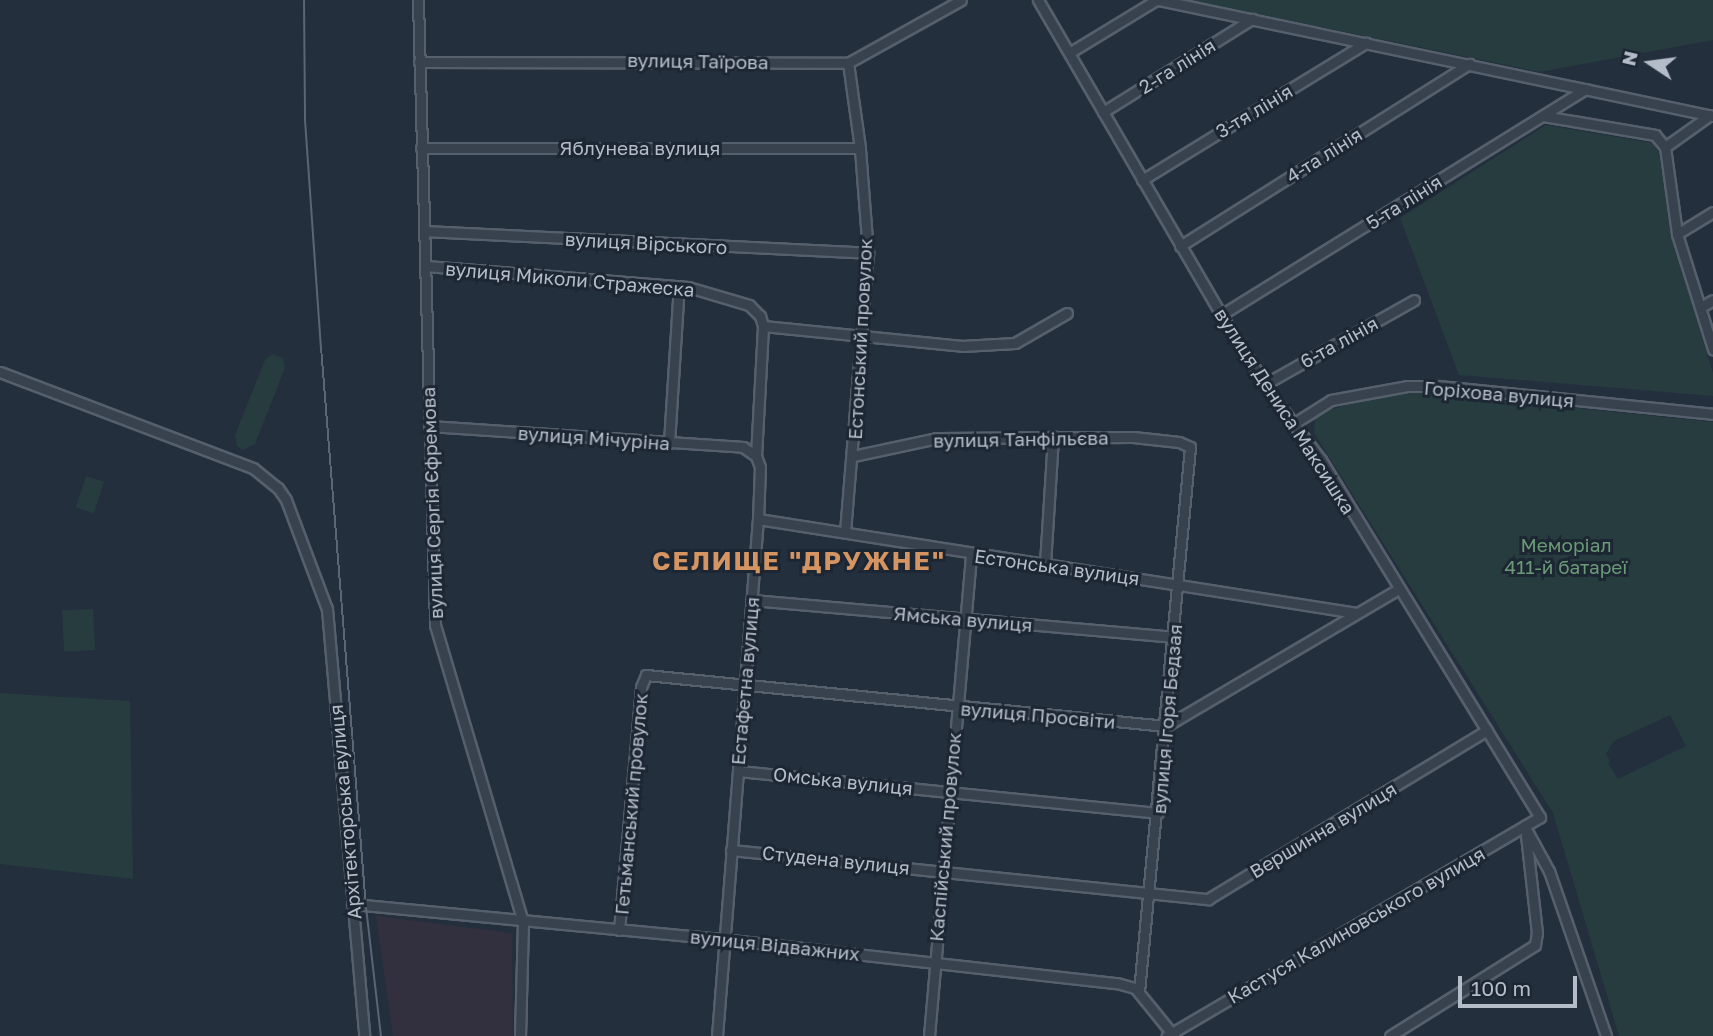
<!DOCTYPE html>
<html>
<head>
<meta charset="utf-8">
<style>
  body { margin:0 }
  #map { position:relative; width:1713px; height:1036px; overflow:hidden; background:#242f3e; font-family:"Golos Text",sans-serif }
  div>[style] { position:absolute }
  .medical>* { inset:0; background:#32303f }
  .green>* { inset:0; background:#263c3f; transform-origin:0 0 }
  .roads { filter:drop-shadow(2px 0 #565f6c) drop-shadow(-2px 0 #565f6c) drop-shadow(0 2px #565f6c) drop-shadow(0 -2px #565f6c) }
  .minor>* { height:9px; margin:-4.5px; padding:0 4.5px; transform-origin:4.5px; border-radius:4.5px; background:#38414e }
  .tram>* { height:2px; margin:-1px; padding:0 1px; transform-origin:1px; border-radius:1px; background:#5a6575 }
  span { translate:-50% -50%; white-space:nowrap; text-align:center; line-height:1.15; -webkit-text-stroke:6px #1d2633; paint-order:stroke }
  .street-label { font-size:19px; color:#b4bcc9 }
  .park-label { font-size:19px; color:#6b9a76 }
  .district-label { font-size:26px; color:#d59563; font-weight:700; letter-spacing:2px }
  .north { position:absolute; left:1615px; top:28px; width:70px; height:70px; -webkit-text-stroke:5px #1d2633; paint-order:stroke; rotate:283deg; font-size:19px; font-weight:700; line-height:28px; text-align:center; color:#b4bcc9 }
  .north::after { content:''; display:block; margin:auto; width:24px; height:32px; background:#b4bcc9; clip-path:polygon(50% 0,100% 100%,50% 72%,0 100%) }
  .scale { position:absolute; left:1458px; top:976px; width:119px; height:32px; box-sizing:border-box; border:4px solid #b4bcc9; border-top:0; padding-left:9px; font-size:21px; line-height:24px; white-space:nowrap; color:#b4bcc9; -webkit-text-stroke:5px #1d2633; paint-order:stroke }
</style>
</head>
<body>
<div id="map">
  <div class="medical">
    <i style="clip-path:polygon(376px 916px,512px 933px,513px 1036px,393px 1036px)"></i>
  </div>
  <div class="green">
    <i style="clip-path:polygon(1190px 0,1713px 0,1713px 40px,1540px 72px)"></i>
    <i style="clip-path:polygon(1546px 125px,1652px 143px,1659px 153px,1672px 239px,1713px 373px,1713px 396px,1459px 375px,1400px 218px)"></i>
    <i style="clip-path:polygon(273px 354px,283px 358px,285px 368px,255px 444px,243px 450px,237px 446px,235px 435px,265px 360px)"></i>
    <i style="clip-path:polygon(evenodd,1419px 392px,1713px 422px,1713px 1036px,1619px 1036px,1553px 813px,1314px 433px,1315px 419px,1326px 411px,1369px 398px,1419px 392px,1670px 715px,1686px 746px,1618px 779px,1608px 763px,1610px 761px,1606px 754px,1614px 741px,1670px 715px)"></i>
    <i style="left:86px;top:476px;width:19px;height:33px;rotate:18deg"></i>
    <i style="left:93px;top:609px;width:41px;height:31px;rotate:87deg"></i>
    <i style="clip-path:polygon(0 693px,130px 701px,133px 879px,0 864px)"></i>
  </div>
  <div class="roads">
    <div class="minor">
      <i style="left:418px;top:0;width:625px;rotate:88.44deg"></i>
      <i style="left:435px;top:625px;width:310px;rotate:73.5deg"></i>
      <i style="left:523px;top:922px;width:114px;rotate:91.5deg"></i>
      <i style="left:1038px;top:0;width:364px;rotate:59.8deg"></i>
      <i style="left:1221px;top:315px;width:98px;rotate:57.4deg"></i>
      <i style="left:1274px;top:398px;width:78px;rotate:52.8deg"></i>
      <i style="left:1321px;top:460px;width:419px;rotate:58.5deg"></i>
      <i style="left:1540px;top:817px;width:433px;rotate:149.6deg"></i>
      <i style="left:1159px;top:0;width:566px;rotate:11.83deg"></i>
      <i style="left:1069px;top:53px;width:102px;rotate:-31.3deg"></i>
      <i style="left:419px;top:62px;width:429px;rotate:0.1deg"></i>
      <i style="left:848px;top:63px;width:129px;rotate:-29.1deg"></i>
      <i style="left:1103px;top:112px;width:176px;rotate:-32deg"></i>
      <i style="left:1543px;top:116px;width:114px;rotate:9.6deg"></i>
      <i style="left:1655px;top:135px;width:16px;rotate:50deg"></i>
      <i style="left:1665px;top:147px;width:88px;rotate:82.1deg"></i>
      <i style="left:1677px;top:234px;width:121px;rotate:72.6deg"></i>
      <i style="left:1665px;top:147px;width:55px;rotate:-35.4deg"></i>
      <i style="left:421px;top:148px;width:439px"></i>
      <i style="left:1142px;top:180px;width:263px;rotate:-31.5deg"></i>
      <i style="left:424px;top:231px;width:445px;rotate:2.8deg"></i>
      <i style="left:1677px;top:234px;width:42px;rotate:-31.4deg"></i>
      <i style="left:1180px;top:246px;width:342px;rotate:-32.2deg"></i>
      <i style="left:426px;top:266px;width:263px;rotate:4.6deg"></i>
      <i style="left:688px;top:287px;width:64px;rotate:16.4deg"></i>
      <i style="left:749px;top:305px;width:16px;rotate:45deg"></i>
      <i style="left:760px;top:316px;width:10px;rotate:73deg"></i>
      <i style="left:763px;top:326px;width:200px;rotate:5.7deg"></i>
      <i style="left:962px;top:346px;width:53px;rotate:-3.2deg"></i>
      <i style="left:1015px;top:343px;width:60px;rotate:-30deg"></i>
      <i style="left:1701px;top:307px;width:14px;rotate:-30deg"></i>
      <i style="left:1221px;top:315px;width:429px;rotate:-31.8deg"></i>
      <i style="left:0;top:372px;width:271px;rotate:20.8deg"></i>
      <i style="left:253px;top:468px;width:32px;rotate:39deg"></i>
      <i style="left:278px;top:488px;width:14px;rotate:56deg"></i>
      <i style="left:286px;top:500px;width:116px;rotate:69.4deg"></i>
      <i style="left:327px;top:609px;width:429px;rotate:85deg"></i>
      <i style="left:1265px;top:384px;width:171px;rotate:-29.4deg"></i>
      <i style="left:1293px;top:424px;width:45px;rotate:-32.3deg"></i>
      <i style="left:1331px;top:400px;width:77px;rotate:-10.4deg"></i>
      <i style="left:1407px;top:386px;width:31px"></i>
      <i style="left:1438px;top:386px;width:276px;rotate:5.8deg"></i>
      <i style="left:429px;top:426px;width:315px;rotate:3.8deg"></i>
      <i style="left:743px;top:447px;width:16px;rotate:35deg"></i>
      <i style="left:669px;top:443px;width:157px;rotate:-86.4deg"></i>
      <i style="left:853px;top:456px;width:86px;rotate:-12.1deg"></i>
      <i style="left:937px;top:438px;width:196px;rotate:-0.3deg"></i>
      <i style="left:1133px;top:437px;width:46px;rotate:6.2deg"></i>
      <i style="left:1179px;top:442px;width:12px;rotate:24deg"></i>
      <i style="left:1190px;top:447px;width:547px;rotate:95.35deg"></i>
      <i style="left:758px;top:519px;width:606px;rotate:8.92deg"></i>
      <i style="left:845px;top:532px;width:280px;rotate:-85.3deg"></i>
      <i style="left:868px;top:253px;width:105px;rotate:-94.4deg"></i>
      <i style="left:860px;top:148px;width:86px;rotate:-98deg"></i>
      <i style="left:1045px;top:564px;width:128px;rotate:-86.4deg"></i>
      <i style="left:752px;top:600px;width:425px;rotate:5deg"></i>
      <i style="left:738px;top:771px;width:422px;rotate:5.7deg"></i>
      <i style="left:1527px;top:831px;width:46px;rotate:61.2deg"></i>
      <i style="left:1549px;top:871px;width:175px;rotate:70.9deg"></i>
      <i style="left:731px;top:850px;width:480px;rotate:5.9deg"></i>
      <i style="left:1208px;top:899px;width:326px;rotate:-31.2deg"></i>
      <i style="left:352px;top:904px;width:372px;rotate:5.4deg"></i>
      <i style="left:722px;top:939px;width:397px;rotate:6.4deg"></i>
      <i style="left:1117px;top:983px;width:19px;rotate:16deg"></i>
      <i style="left:1135px;top:988px;width:62px;rotate:50.9deg"></i>
      <i style="left:619px;top:930px;width:244px;rotate:-84.8deg"></i>
      <i style="left:641px;top:687px;width:13px;rotate:-67deg"></i>
      <i style="left:646px;top:675px;width:522px;rotate:5.6deg"></i>
      <i style="left:1166px;top:726px;width:270px;rotate:-30.5deg"></i>
      <i style="left:717px;top:1036px;width:519px;rotate:-85.47deg"></i>
      <i style="left:758px;top:519px;width:52px;rotate:-87.8deg"></i>
      <i style="left:760px;top:467px;width:12px;rotate:-110deg"></i>
      <i style="left:756px;top:456px;width:130px;rotate:-86.9deg"></i>
      <i style="left:929px;top:1036px;width:484px;rotate:-85deg"></i>
      <i style="left:1390px;top:1036px;width:171px;rotate:-32.1deg"></i>
      <i style="left:1535px;top:945px;width:12px;rotate:-81deg"></i>
      <i style="left:1537px;top:933px;width:108px;rotate:-96.4deg"></i>
    </div>
  </div>
  <div class="tram">
    <i style="left:304px;top:0;width:120px;rotate:89.5deg"></i>
    <i style="left:305px;top:120px;width:228px;rotate:86deg"></i>
    <i style="left:321px;top:347px;width:562px;rotate:85.41deg"></i>
    <i style="left:366px;top:907px;width:130px;rotate:83.4deg"></i>
  </div>
  <div class="street-label">
    <span style="left:698px;top:61px;rotate:1deg">вулиця Таїрова</span>
    <span style="left:1177px;top:66px;rotate:-32deg">2-га лінія</span>
    <span style="left:1254px;top:111px;rotate:-31deg">3-тя лінія</span>
    <span style="left:640px;top:148px">Яблунева вулиця</span>
    <span style="left:1324px;top:155px;rotate:-32deg">4-та лінія</span>
    <span style="left:1404px;top:202px;rotate:-32deg">5-та лінія</span>
    <span style="left:646px;top:243px;rotate:3deg">вулиця Вірського</span>
    <span style="left:570px;top:279px;rotate:5deg">вулиця Миколи Стражеска</span>
    <span style="left:860px;top:339px;rotate:-87deg">Естонський провулок</span>
    <span style="left:1339px;top:342px;rotate:-29deg">6-та лінія</span>
    <span style="left:1499px;top:394px;rotate:5deg">Горіхова вулиця</span>
    <span style="left:1285px;top:411px;rotate:57deg">вулиця Дениса Максишка</span>
    <span style="left:594px;top:438px;rotate:4deg">вулиця Мічуріна</span>
    <span style="left:1021px;top:439px;rotate:-1deg">вулиця Танфільєва</span>
    <span style="left:432px;top:503px;rotate:-92deg">вулиця Сергія Єфремова</span>
    <span style="left:1057px;top:567px;rotate:8deg">Естонська вулиця</span>
    <span style="left:963px;top:619px;rotate:5deg">Ямська вулиця</span>
    <span style="left:745px;top:681px;rotate:-85deg">Естафетна вулиця</span>
    <span style="left:1038px;top:715px;rotate:5deg">вулиця Просвіти</span>
    <span style="left:1167px;top:719px;rotate:-85deg">вулиця Ігоря Бедзая</span>
    <span style="left:843px;top:781px;rotate:6deg">Омська вулиця</span>
    <span style="left:631px;top:804px;rotate:-85deg">Гетьманський провулок</span>
    <span style="left:345px;top:812px;rotate:-95deg">Архітекторська вулиця</span>
    <span style="left:1323px;top:830px;rotate:-31deg">Вершинна вулиця</span>
    <span style="left:945px;top:837px;rotate:-85deg">Каспійський провулок</span>
    <span style="left:836px;top:860px;rotate:6deg">Студена вулиця</span>
    <span style="left:1356px;top:925px;rotate:-30deg">Кастуся Калиновського вулиця</span>
    <span style="left:775px;top:945px;rotate:6deg">вулиця Відважних</span>
  </div>
  <div class="park-label">
    <span style="left:1566px;top:556px">Меморіал<br>411-й батареї</span>
  </div>
  <div class="district-label">
    <span style="left:799px;top:561px">СЕЛИЩЕ "ДРУЖНЕ"</span>
  </div>
  <div class="north">N</div>
  <div class="scale">100 m</div>
</div>
</body>
</html>
